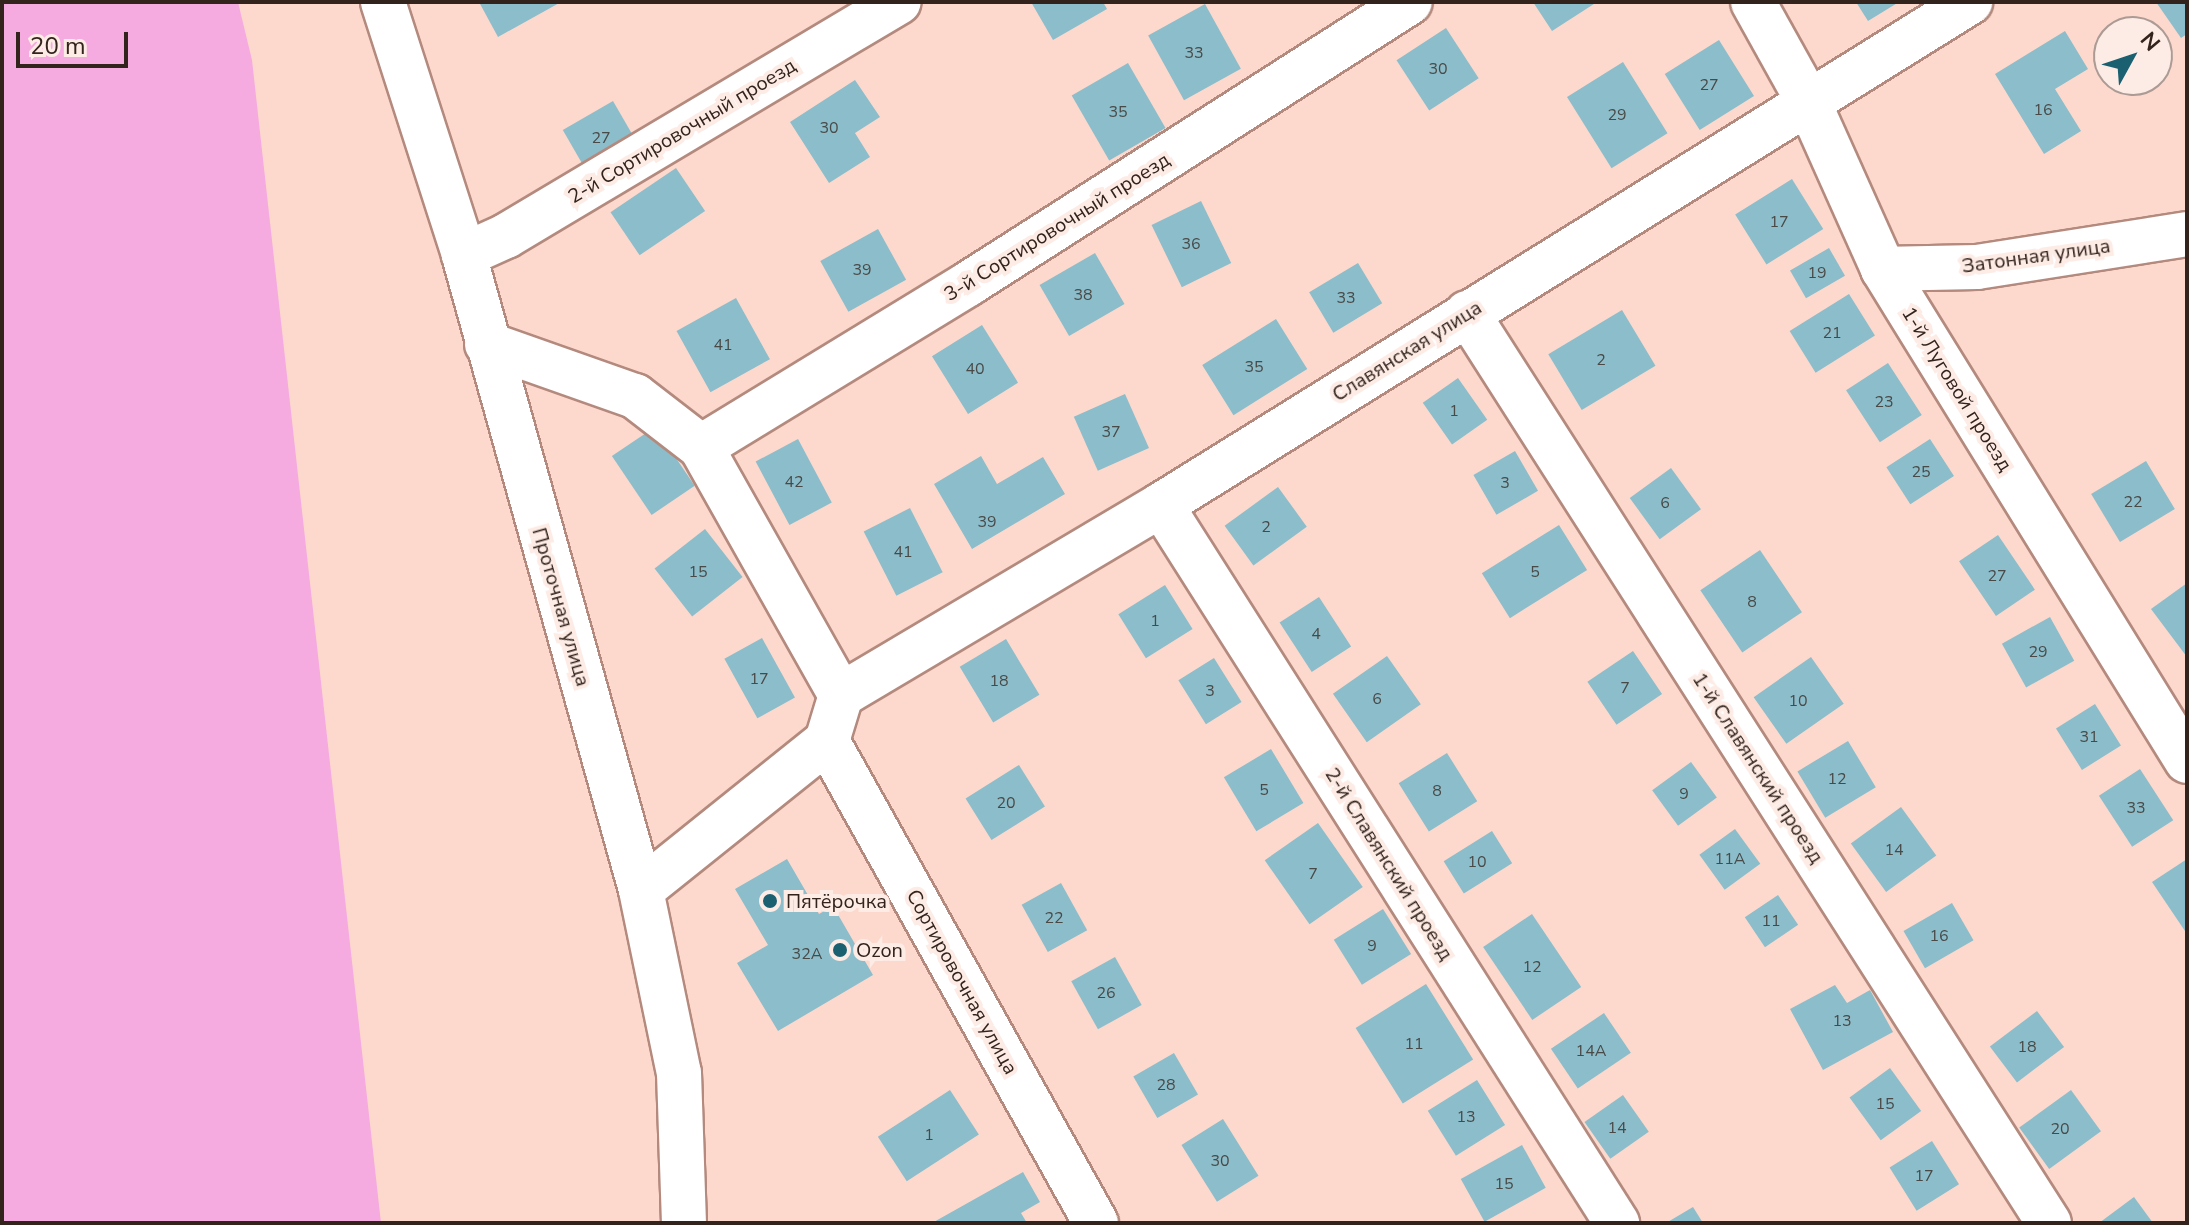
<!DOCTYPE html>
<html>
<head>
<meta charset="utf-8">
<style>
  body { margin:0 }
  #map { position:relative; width:2189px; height:1225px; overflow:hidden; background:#fdd9cd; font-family:"Nunito Sans",sans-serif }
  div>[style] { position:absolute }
  .water>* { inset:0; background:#f6abe0 }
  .building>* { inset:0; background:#8cbdcb; transform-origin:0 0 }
  .roads { filter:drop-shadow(2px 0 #b48a7e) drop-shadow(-2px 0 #b48a7e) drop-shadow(0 2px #b48a7e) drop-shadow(0 -2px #b48a7e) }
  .street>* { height:44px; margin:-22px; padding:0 22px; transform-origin:22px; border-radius:22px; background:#fff }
  .secondary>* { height:44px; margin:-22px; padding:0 22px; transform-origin:22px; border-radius:22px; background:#fff }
  .dots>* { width:22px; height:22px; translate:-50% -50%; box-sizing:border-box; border:4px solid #fdebe5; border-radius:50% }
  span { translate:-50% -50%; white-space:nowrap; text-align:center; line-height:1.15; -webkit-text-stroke:8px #fdebe5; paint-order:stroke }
  .number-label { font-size:16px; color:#494a48 }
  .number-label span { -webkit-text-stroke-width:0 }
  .street-label { font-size:20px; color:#33231d }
  .poi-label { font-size:20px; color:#33231d }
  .left { translate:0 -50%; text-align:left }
  .frame { position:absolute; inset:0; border:4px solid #33231d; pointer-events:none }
  .north { position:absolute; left:2093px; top:16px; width:80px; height:80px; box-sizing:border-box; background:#fdebe5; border:2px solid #ac9b95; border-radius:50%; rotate:50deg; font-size:22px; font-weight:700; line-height:32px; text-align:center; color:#33231d }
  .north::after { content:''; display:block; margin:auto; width:28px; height:36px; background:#1a6071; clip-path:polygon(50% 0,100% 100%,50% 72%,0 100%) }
  .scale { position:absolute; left:16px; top:32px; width:112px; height:36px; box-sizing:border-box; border:4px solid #33231d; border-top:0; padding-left:10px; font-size:24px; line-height:28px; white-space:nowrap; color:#33231d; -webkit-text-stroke:6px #fdebe5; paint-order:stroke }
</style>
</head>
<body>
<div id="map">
  <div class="water">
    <i style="clip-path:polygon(2px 2px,238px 2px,252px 60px,381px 1223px,2px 1223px)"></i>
  </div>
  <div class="building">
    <i style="clip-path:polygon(479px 2px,561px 2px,498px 37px)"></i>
    <i style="clip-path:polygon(1031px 2px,1103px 2px,1107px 9px,1053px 40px)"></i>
    <i style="clip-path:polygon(1533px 2px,1597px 2px,1552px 31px)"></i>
    <i style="clip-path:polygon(1856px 2px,1899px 2px,1868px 21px)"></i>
    <i style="clip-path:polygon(2156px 2px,2187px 2px,2187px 34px,2181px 38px)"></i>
    <i style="left:1205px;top:4px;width:74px;height:65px;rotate:61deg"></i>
    <i style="left:1446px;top:28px;width:60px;height:59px;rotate:57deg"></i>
    <i style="clip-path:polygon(2065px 31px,2088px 69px,2055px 89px,2081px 131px,2044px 154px,1995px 74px)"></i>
    <i style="left:1719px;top:40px;width:66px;height:64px;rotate:58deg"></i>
    <i style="left:1623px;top:62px;width:84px;height:66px;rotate:58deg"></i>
    <i style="left:1128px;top:63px;width:75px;height:65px;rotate:60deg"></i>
    <i style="clip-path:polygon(855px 80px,880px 117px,855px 133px,870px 157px,829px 183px,790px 122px)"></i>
    <i style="left:613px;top:101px;width:52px;height:58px;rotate:60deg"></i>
    <i style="left:676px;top:168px;width:52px;height:79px;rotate:56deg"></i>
    <i style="left:1792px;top:179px;width:59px;height:67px;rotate:58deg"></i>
    <i style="left:1201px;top:201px;width:69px;height:55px;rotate:64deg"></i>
    <i style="left:878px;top:229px;width:58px;height:66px;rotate:61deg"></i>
    <i style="left:1829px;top:248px;width:32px;height:45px;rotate:60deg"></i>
    <i style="left:1095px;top:253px;width:59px;height:64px;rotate:60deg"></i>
    <i style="left:1358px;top:263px;width:47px;height:57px;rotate:59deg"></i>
    <i style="left:1849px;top:294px;width:49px;height:70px;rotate:58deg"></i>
    <i style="left:736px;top:298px;width:70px;height:68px;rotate:61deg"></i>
    <i style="left:1622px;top:310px;width:65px;height:86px;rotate:59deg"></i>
    <i style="left:1276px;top:319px;width:59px;height:87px;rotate:58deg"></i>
    <i style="left:982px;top:325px;width:68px;height:59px;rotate:58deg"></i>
    <i style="left:1888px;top:363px;width:62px;height:50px;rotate:57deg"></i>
    <i style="left:1458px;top:378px;width:51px;height:43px;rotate:55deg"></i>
    <i style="left:1125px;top:394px;width:59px;height:56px;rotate:66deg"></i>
    <i style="left:655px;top:427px;width:71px;height:52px;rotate:56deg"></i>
    <i style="left:798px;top:439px;width:72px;height:48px;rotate:62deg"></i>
    <i style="left:1930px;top:439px;width:44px;height:52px;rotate:57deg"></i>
    <i style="left:1515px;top:451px;width:46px;height:48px;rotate:60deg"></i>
    <i style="clip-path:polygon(981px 456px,997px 484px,1043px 457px,1065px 494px,972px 549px,934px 484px)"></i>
    <i style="left:2146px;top:461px;width:56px;height:64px;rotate:59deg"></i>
    <i style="left:1671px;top:468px;width:51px;height:51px;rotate:54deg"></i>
    <i style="left:1278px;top:487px;width:49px;height:66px;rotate:54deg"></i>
    <i style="left:910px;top:508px;width:72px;height:52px;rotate:63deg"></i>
    <i style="left:1559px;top:525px;width:53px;height:91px;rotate:58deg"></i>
    <i style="left:705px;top:529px;width:61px;height:64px;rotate:52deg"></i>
    <i style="left:1998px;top:535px;width:66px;height:47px;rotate:56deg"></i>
    <i style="left:1760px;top:550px;width:75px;height:72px;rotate:56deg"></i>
    <i style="clip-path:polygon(2187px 583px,2187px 657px,2151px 609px)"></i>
    <i style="left:1165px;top:585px;width:52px;height:55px;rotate:58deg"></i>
    <i style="left:1319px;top:597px;width:59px;height:47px;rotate:57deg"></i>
    <i style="left:2050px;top:617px;width:50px;height:55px;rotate:61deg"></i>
    <i style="left:762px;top:638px;width:68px;height:43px;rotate:61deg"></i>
    <i style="left:1006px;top:639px;width:65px;height:54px;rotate:59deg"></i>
    <i style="left:1633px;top:651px;width:52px;height:55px;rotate:56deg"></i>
    <i style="left:1387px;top:656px;width:59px;height:66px;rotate:55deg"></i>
    <i style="left:1811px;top:657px;width:57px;height:70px;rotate:55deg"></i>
    <i style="left:1214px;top:658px;width:52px;height:42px;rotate:58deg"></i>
    <i style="left:2095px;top:704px;width:49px;height:46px;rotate:58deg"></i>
    <i style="left:1848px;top:741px;width:54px;height:59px;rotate:59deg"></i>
    <i style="left:1271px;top:749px;width:63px;height:55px;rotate:59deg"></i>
    <i style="left:1447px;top:753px;width:57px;height:57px;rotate:58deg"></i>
    <i style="left:1691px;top:762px;width:44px;height:48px;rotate:54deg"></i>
    <i style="left:1019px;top:765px;width:49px;height:63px;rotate:58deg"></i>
    <i style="left:2140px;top:769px;width:61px;height:49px;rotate:57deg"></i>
    <i style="left:1901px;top:807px;width:60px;height:62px;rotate:54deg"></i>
    <i style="left:1318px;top:823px;width:78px;height:65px;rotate:55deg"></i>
    <i style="left:1735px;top:829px;width:43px;height:44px;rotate:54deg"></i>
    <i style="left:1492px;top:831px;width:38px;height:57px;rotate:58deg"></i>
    <i style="clip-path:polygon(787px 859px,819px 914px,833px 906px,873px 975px,778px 1031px,737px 963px,768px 945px,735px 889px)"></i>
    <i style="clip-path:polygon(2187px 859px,2187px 934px,2152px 882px)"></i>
    <i style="left:1061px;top:883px;width:54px;height:45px;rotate:61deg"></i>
    <i style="left:1778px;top:895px;width:36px;height:40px;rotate:56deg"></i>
    <i style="left:1952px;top:903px;width:43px;height:56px;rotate:60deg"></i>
    <i style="left:1383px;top:909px;width:53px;height:58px;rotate:58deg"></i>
    <i style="left:1532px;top:914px;width:88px;height:59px;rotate:56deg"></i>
    <i style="left:1115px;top:957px;width:55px;height:50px;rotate:61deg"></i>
    <i style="left:1426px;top:984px;width:89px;height:83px;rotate:58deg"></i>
    <i style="clip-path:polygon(1835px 985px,1847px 1003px,1870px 990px,1893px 1032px,1823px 1070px,1790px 1009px)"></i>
    <i style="left:2037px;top:1011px;width:45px;height:59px;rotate:53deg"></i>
    <i style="left:1604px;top:1013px;width:48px;height:64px;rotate:56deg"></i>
    <i style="left:1174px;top:1053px;width:48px;height:47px;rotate:60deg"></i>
    <i style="left:1890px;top:1068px;width:53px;height:50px;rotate:54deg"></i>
    <i style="left:1477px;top:1080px;width:53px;height:58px;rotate:58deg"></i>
    <i style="left:950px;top:1090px;width:53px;height:86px;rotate:57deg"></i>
    <i style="left:2071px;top:1090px;width:51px;height:64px;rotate:54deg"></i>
    <i style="left:1623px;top:1095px;width:45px;height:47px;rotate:55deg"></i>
    <i style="left:1223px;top:1119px;width:67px;height:49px;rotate:58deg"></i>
    <i style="left:1932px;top:1141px;width:51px;height:50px;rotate:58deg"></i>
    <i style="left:1522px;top:1145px;width:49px;height:70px;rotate:61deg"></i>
    <i style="clip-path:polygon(1023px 1172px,1040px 1202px,1021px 1213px,1027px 1223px,932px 1223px)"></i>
    <i style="clip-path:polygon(2134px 1197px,2153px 1223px,2099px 1223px)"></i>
    <i style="clip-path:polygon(1693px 1207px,1703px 1223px,1666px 1223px)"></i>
  </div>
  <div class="roads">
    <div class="street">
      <i style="left:1753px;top:2px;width:113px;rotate:60.9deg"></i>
      <i style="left:1808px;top:101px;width:184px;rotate:65.9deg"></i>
      <i style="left:1883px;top:269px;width:578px;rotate:58.29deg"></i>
      <i style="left:464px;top:255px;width:46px;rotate:-24.3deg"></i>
      <i style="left:506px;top:236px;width:457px;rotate:-30.8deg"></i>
      <i style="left:1883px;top:269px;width:94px;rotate:-1.2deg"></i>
      <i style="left:1977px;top:267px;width:213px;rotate:-8.9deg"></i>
      <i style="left:1467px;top:313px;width:1080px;rotate:57.4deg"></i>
      <i style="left:487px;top:344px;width:157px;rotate:19.4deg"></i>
      <i style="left:635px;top:396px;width:83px;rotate:37.7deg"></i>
      <i style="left:701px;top:447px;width:285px;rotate:60.6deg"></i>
      <i style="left:841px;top:695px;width:48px;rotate:106.9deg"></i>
      <i style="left:827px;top:741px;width:238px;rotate:141.3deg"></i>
      <i style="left:701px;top:447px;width:313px;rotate:-31.4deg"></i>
      <i style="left:968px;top:284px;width:524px;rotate:-32.54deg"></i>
      <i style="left:1161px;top:505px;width:851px;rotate:57.58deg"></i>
      <i style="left:841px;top:695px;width:372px;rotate:-30.7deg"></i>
      <i style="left:1161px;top:505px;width:953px;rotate:-31.87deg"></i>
      <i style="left:827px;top:741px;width:552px;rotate:60.83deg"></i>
    </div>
    <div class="secondary">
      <i style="left:383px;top:2px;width:266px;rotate:72.2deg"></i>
      <i style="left:464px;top:255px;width:659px;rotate:74.42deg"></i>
      <i style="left:641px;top:890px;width:187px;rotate:78.3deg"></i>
      <i style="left:679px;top:1073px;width:150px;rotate:88.1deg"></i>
    </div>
  </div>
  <div class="dots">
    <i style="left:770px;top:901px;background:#1a6071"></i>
    <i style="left:840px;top:950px;background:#1a6071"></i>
  </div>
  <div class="number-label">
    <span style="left:1194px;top:53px">33</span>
    <span style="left:1438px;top:69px">30</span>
    <span style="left:1709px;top:85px">27</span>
    <span style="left:2043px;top:110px">16</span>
    <span style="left:1118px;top:112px">35</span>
    <span style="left:1617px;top:115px">29</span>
    <span style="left:829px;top:128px">30</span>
    <span style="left:601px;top:138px">27</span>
    <span style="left:1779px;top:222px">17</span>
    <span style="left:1191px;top:244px">36</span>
    <span style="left:862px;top:270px">39</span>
    <span style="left:1817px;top:273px">19</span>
    <span style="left:1083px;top:295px">38</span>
    <span style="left:1346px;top:298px">33</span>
    <span style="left:1832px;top:333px">21</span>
    <span style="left:723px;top:345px">41</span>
    <span style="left:1601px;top:360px">2</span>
    <span style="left:1254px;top:367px">35</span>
    <span style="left:975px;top:369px">40</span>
    <span style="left:1884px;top:402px">23</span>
    <span style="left:1454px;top:411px">1</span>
    <span style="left:1111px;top:432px">37</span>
    <span style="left:1921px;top:472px">25</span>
    <span style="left:794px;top:482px">42</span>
    <span style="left:1505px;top:483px">3</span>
    <span style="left:2133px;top:502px">22</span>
    <span style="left:1665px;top:503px">6</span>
    <span style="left:987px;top:522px">39</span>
    <span style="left:1266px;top:527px">2</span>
    <span style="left:903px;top:552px">41</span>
    <span style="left:698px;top:572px">15</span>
    <span style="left:1535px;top:572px">5</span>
    <span style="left:1997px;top:576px">27</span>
    <span style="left:1752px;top:602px">8</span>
    <span style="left:1155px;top:621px">1</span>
    <span style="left:1316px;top:634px">4</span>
    <span style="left:2038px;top:652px">29</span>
    <span style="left:759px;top:679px">17</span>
    <span style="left:999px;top:681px">18</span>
    <span style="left:1625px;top:688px">7</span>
    <span style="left:1210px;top:691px">3</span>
    <span style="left:1377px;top:699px">6</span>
    <span style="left:1798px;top:701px">10</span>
    <span style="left:2089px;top:737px">31</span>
    <span style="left:1837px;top:779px">12</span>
    <span style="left:1264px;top:790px">5</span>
    <span style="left:1437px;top:791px">8</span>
    <span style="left:1684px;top:794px">9</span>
    <span style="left:1006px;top:803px">20</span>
    <span style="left:2136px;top:808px">33</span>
    <span style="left:1894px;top:850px">14</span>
    <span style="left:1730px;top:859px">11А</span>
    <span style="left:1477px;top:862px">10</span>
    <span style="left:1313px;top:874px">7</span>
    <span style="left:1054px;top:918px">22</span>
    <span style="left:1771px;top:921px">11</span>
    <span style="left:1939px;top:936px">16</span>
    <span style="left:1372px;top:946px">9</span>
    <span style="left:807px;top:954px">32А</span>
    <span style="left:1532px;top:967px">12</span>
    <span style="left:1106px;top:993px">26</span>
    <span style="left:1842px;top:1021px">13</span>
    <span style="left:1414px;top:1044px">11</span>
    <span style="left:2027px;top:1047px">18</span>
    <span style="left:1591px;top:1051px">14А</span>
    <span style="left:1166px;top:1085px">28</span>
    <span style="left:1885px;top:1104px">15</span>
    <span style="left:1466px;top:1117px">13</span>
    <span style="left:1617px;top:1128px">14</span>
    <span style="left:2060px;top:1129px">20</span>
    <span style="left:929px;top:1135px">1</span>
    <span style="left:1220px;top:1161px">30</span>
    <span style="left:1924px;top:1176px">17</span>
    <span style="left:1504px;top:1184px">15</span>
  </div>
  <div class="street-label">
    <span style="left:682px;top:131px;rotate:-31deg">2-й Сортировочный проезд</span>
    <span style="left:1057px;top:227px;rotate:-32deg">3-й Сортировочный проезд</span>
    <span style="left:2036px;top:256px;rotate:-8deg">Затонная улица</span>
    <span style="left:1407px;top:351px;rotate:-32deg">Славянская улица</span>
    <span style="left:1957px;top:389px;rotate:58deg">1-й Луговой проезд</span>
    <span style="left:561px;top:607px;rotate:74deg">Проточная улица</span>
    <span style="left:1758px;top:768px;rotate:57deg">1-й Славянский проезд</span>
    <span style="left:1389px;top:864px;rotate:58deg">2-й Славянский проезд</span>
    <span style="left:962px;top:982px;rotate:61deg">Сортировочная улица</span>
  </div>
  <div class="poi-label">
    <span class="left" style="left:786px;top:901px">Пятёрочка</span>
    <span class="left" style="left:856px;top:950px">Ozon</span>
  </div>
  <div class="frame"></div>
  <div class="north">N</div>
  <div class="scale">20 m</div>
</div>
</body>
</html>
